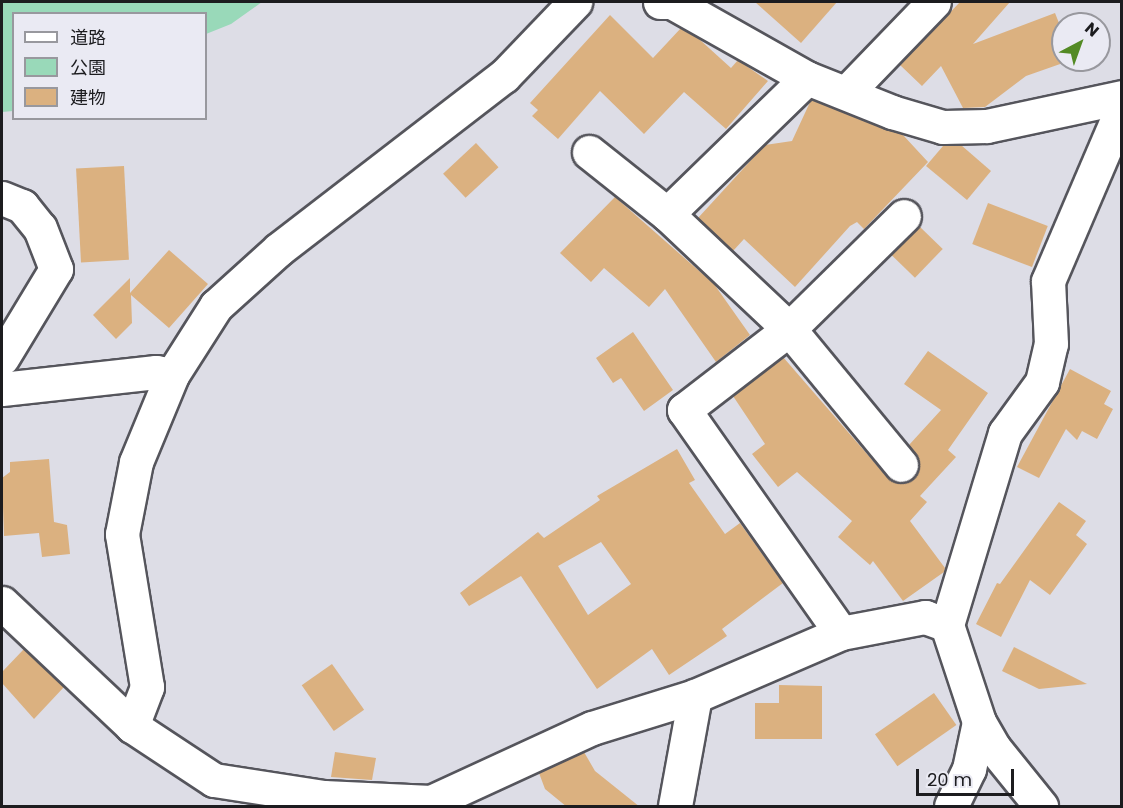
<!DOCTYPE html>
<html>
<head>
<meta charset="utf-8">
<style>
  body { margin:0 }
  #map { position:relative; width:1123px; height:808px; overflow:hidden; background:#dddde6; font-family:Poppins,"Noto Sans JP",sans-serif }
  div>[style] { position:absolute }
  .green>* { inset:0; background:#99d9b9 }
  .building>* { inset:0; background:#dbb180; transform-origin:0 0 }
  .roads { filter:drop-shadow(2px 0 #55555c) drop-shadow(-2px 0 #55555c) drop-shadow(0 2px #55555c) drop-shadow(0 -2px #55555c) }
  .street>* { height:33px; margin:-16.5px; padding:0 16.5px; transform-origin:16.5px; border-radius:16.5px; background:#fff }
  span { translate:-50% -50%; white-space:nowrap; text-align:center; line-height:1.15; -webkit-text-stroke:6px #eaeaf3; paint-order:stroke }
  .frame { position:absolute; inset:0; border:3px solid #1c1c1f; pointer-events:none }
  .legend { position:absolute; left:12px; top:12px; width:195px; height:108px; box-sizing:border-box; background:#eaeaf3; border:2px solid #98989e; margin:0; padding:8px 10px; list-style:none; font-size:18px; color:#1c1c1f }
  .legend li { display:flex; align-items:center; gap:12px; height:30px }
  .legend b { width:30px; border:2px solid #98989e }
  .north { position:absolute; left:1051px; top:12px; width:60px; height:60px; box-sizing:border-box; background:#eaeaf3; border:2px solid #98989e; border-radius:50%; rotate:41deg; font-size:16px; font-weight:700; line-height:24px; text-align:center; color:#1c1c1f }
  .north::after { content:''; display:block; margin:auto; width:21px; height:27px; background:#538a24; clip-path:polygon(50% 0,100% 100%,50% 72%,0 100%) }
  .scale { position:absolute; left:916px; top:769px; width:98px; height:27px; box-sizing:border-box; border:3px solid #1c1c1f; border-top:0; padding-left:8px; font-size:18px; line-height:21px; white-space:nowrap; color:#1c1c1f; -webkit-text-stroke:4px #eaeaf3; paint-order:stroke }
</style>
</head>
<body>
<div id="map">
  <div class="green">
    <i style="clip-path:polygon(2px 2px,262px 2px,231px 24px,206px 34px,206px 14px,14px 14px,13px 111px,2px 112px)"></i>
  </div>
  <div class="building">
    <i style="clip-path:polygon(755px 2px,837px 2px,801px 43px)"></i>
    <i style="clip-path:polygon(960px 2px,1010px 2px,973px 44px,1055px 13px,1063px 33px,1063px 63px,1026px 76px,985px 107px,963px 108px,941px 66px,922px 86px,900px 65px)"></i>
    <i style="clip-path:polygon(610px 15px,653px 58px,681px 28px,699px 39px,731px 68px,738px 60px,768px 81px,726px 129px,684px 92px,644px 134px,600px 91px,558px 139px,532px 116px,538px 110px,530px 103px)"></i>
    <i style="clip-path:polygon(811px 100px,903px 135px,928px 162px,864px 229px,857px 222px,850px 226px,795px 287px,744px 239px,733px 251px,698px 218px,765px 145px,792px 141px)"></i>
    <i style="left:476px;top:143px;width:33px;height:45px;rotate:47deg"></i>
    <i style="clip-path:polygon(961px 145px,991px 171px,967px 200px,926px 166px,943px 146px)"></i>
    <i style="left:124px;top:166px;width:94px;height:48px;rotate:87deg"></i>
    <i style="clip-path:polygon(615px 197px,714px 284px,750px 335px,716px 362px,665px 289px,649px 307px,604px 268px,591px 282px,560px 253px)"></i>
    <i style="left:988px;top:203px;width:64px;height:44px;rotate:21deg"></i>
    <i style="left:919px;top:226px;width:33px;height:40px;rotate:44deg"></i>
    <i style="clip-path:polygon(169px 250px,208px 284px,169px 328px,131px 295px,132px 323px,116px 339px,93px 315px,130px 278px,130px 293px)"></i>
    <i style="clip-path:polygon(633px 332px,673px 390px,644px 411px,621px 378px,613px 383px,596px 358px)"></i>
    <i style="clip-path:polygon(928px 351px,988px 393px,948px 450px,956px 457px,920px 496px,927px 502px,910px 521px,945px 568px,944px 572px,903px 601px,873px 561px,870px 565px,838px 537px,852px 521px,797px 472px,778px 487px,752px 454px,765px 444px,733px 396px,783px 357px,887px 477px,905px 483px,919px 471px,919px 461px,909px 445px,941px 410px,904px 384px)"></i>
    <i style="clip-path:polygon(1070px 369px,1111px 391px,1104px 404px,1113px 409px,1097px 439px,1082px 431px,1077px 440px,1066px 429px,1039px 478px,1017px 467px)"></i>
    <i style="clip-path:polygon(evenodd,677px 449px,695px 480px,689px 483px,725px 534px,740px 523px,783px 583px,722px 629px,727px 636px,669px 675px,652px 649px,597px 689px,521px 576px,469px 606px,460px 593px,538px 532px,544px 538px,600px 500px,597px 496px,677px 449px,601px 542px,631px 584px,588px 615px,558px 566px,601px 542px)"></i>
    <i style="clip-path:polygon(49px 459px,54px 522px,67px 525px,70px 554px,42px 557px,39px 533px,4px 536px,2px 478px,10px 472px,10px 462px)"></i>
    <i style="clip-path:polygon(1059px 502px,1086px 521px,1076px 535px,1087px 544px,1050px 595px,1030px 580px,1001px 637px,976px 624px,997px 583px,1000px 584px)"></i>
    <i style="clip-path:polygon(1014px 647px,1087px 684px,1039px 689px,1002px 671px)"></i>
    <i style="clip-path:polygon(24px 649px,64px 687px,34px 719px,2px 683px,2px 672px)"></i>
    <i style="left:332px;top:664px;width:56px;height:37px;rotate:55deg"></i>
    <i style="clip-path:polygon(779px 685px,822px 686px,822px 739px,755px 739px,755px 703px,779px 703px)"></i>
    <i style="left:934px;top:693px;width:39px;height:72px;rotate:55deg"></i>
    <i style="clip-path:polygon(335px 752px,376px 758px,372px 780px,331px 777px)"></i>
    <i style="clip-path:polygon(584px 752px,595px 771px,640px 807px,567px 807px,545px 789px,539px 773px)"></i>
  </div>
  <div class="roads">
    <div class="street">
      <i style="left:660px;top:2px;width:12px"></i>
      <i style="left:672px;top:2px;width:155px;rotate:29.4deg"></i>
      <i style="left:807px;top:78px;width:92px;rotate:21.8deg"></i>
      <i style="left:892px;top:112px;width:53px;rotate:16.4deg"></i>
      <i style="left:943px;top:127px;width:44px;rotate:-1.3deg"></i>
      <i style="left:987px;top:126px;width:138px;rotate:-12.1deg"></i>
      <i style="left:847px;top:92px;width:125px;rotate:-46deg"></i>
      <i style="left:589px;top:152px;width:100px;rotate:38.5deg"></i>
      <i style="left:667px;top:214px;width:168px;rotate:43.3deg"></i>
      <i style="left:789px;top:329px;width:176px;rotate:50.5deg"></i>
      <i style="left:2px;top:198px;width:22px;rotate:22deg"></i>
      <i style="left:22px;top:206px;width:28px;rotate:51deg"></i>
      <i style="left:40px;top:228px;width:44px;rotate:68.7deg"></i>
      <i style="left:56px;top:269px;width:104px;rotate:121.2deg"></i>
      <i style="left:667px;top:214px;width:195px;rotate:-44.2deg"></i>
      <i style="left:2px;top:389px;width:155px;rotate:-6.3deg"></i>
      <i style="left:156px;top:372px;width:16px;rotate:11deg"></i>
      <i style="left:2px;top:603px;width:179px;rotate:43.4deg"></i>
      <i style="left:132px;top:726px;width:98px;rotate:33.4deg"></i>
      <i style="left:214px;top:780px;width:111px;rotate:8.8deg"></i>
      <i style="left:324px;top:797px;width:107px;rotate:2.7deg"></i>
      <i style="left:431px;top:802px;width:177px;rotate:-24.7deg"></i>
      <i style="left:592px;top:728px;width:108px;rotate:-17.3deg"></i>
      <i style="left:695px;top:696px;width:159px;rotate:-23.3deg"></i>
      <i style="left:841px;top:633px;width:86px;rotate:-10.8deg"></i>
      <i style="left:925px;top:617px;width:23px;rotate:20deg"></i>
      <i style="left:947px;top:625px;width:102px;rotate:71.7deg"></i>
      <i style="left:979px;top:722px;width:30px;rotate:60deg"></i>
      <i style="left:994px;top:748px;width:75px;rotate:51deg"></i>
      <i style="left:947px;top:625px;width:201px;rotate:-73.2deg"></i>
      <i style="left:1005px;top:433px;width:63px;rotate:-54deg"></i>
      <i style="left:1042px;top:382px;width:39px;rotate:-77deg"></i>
      <i style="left:1051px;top:344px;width:63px;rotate:-92.7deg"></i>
      <i style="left:1048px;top:281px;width:188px;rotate:-66.8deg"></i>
      <i style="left:841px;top:633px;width:273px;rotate:-125.1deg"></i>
      <i style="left:684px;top:410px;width:133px;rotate:-37.6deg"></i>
      <i style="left:789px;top:329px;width:161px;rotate:-44.5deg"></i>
      <i style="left:132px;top:726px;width:42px;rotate:-69deg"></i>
      <i style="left:147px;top:687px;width:155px;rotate:-99.3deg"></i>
      <i style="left:122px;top:534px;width:73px;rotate:-79deg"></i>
      <i style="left:136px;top:462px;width:94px;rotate:-67.5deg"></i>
      <i style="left:172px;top:375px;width:82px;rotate:-57.5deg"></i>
      <i style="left:216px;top:306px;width:85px;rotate:-42.1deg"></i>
      <i style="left:279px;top:249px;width:284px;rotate:-37.6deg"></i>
      <i style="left:504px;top:76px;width:103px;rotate:-46.2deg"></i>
      <i style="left:675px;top:806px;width:112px;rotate:-79.7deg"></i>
      <i style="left:951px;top:806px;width:41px;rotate:-64.1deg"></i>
      <i style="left:969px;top:769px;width:48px;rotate:-78deg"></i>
    </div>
  </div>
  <div class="frame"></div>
  <ul class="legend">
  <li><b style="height:8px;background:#fff"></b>道路</li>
  <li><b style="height:16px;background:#99d9b9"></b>公園</li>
  <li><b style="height:16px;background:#dbb180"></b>建物</li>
  </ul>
  <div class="north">N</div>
  <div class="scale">20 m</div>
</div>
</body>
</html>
